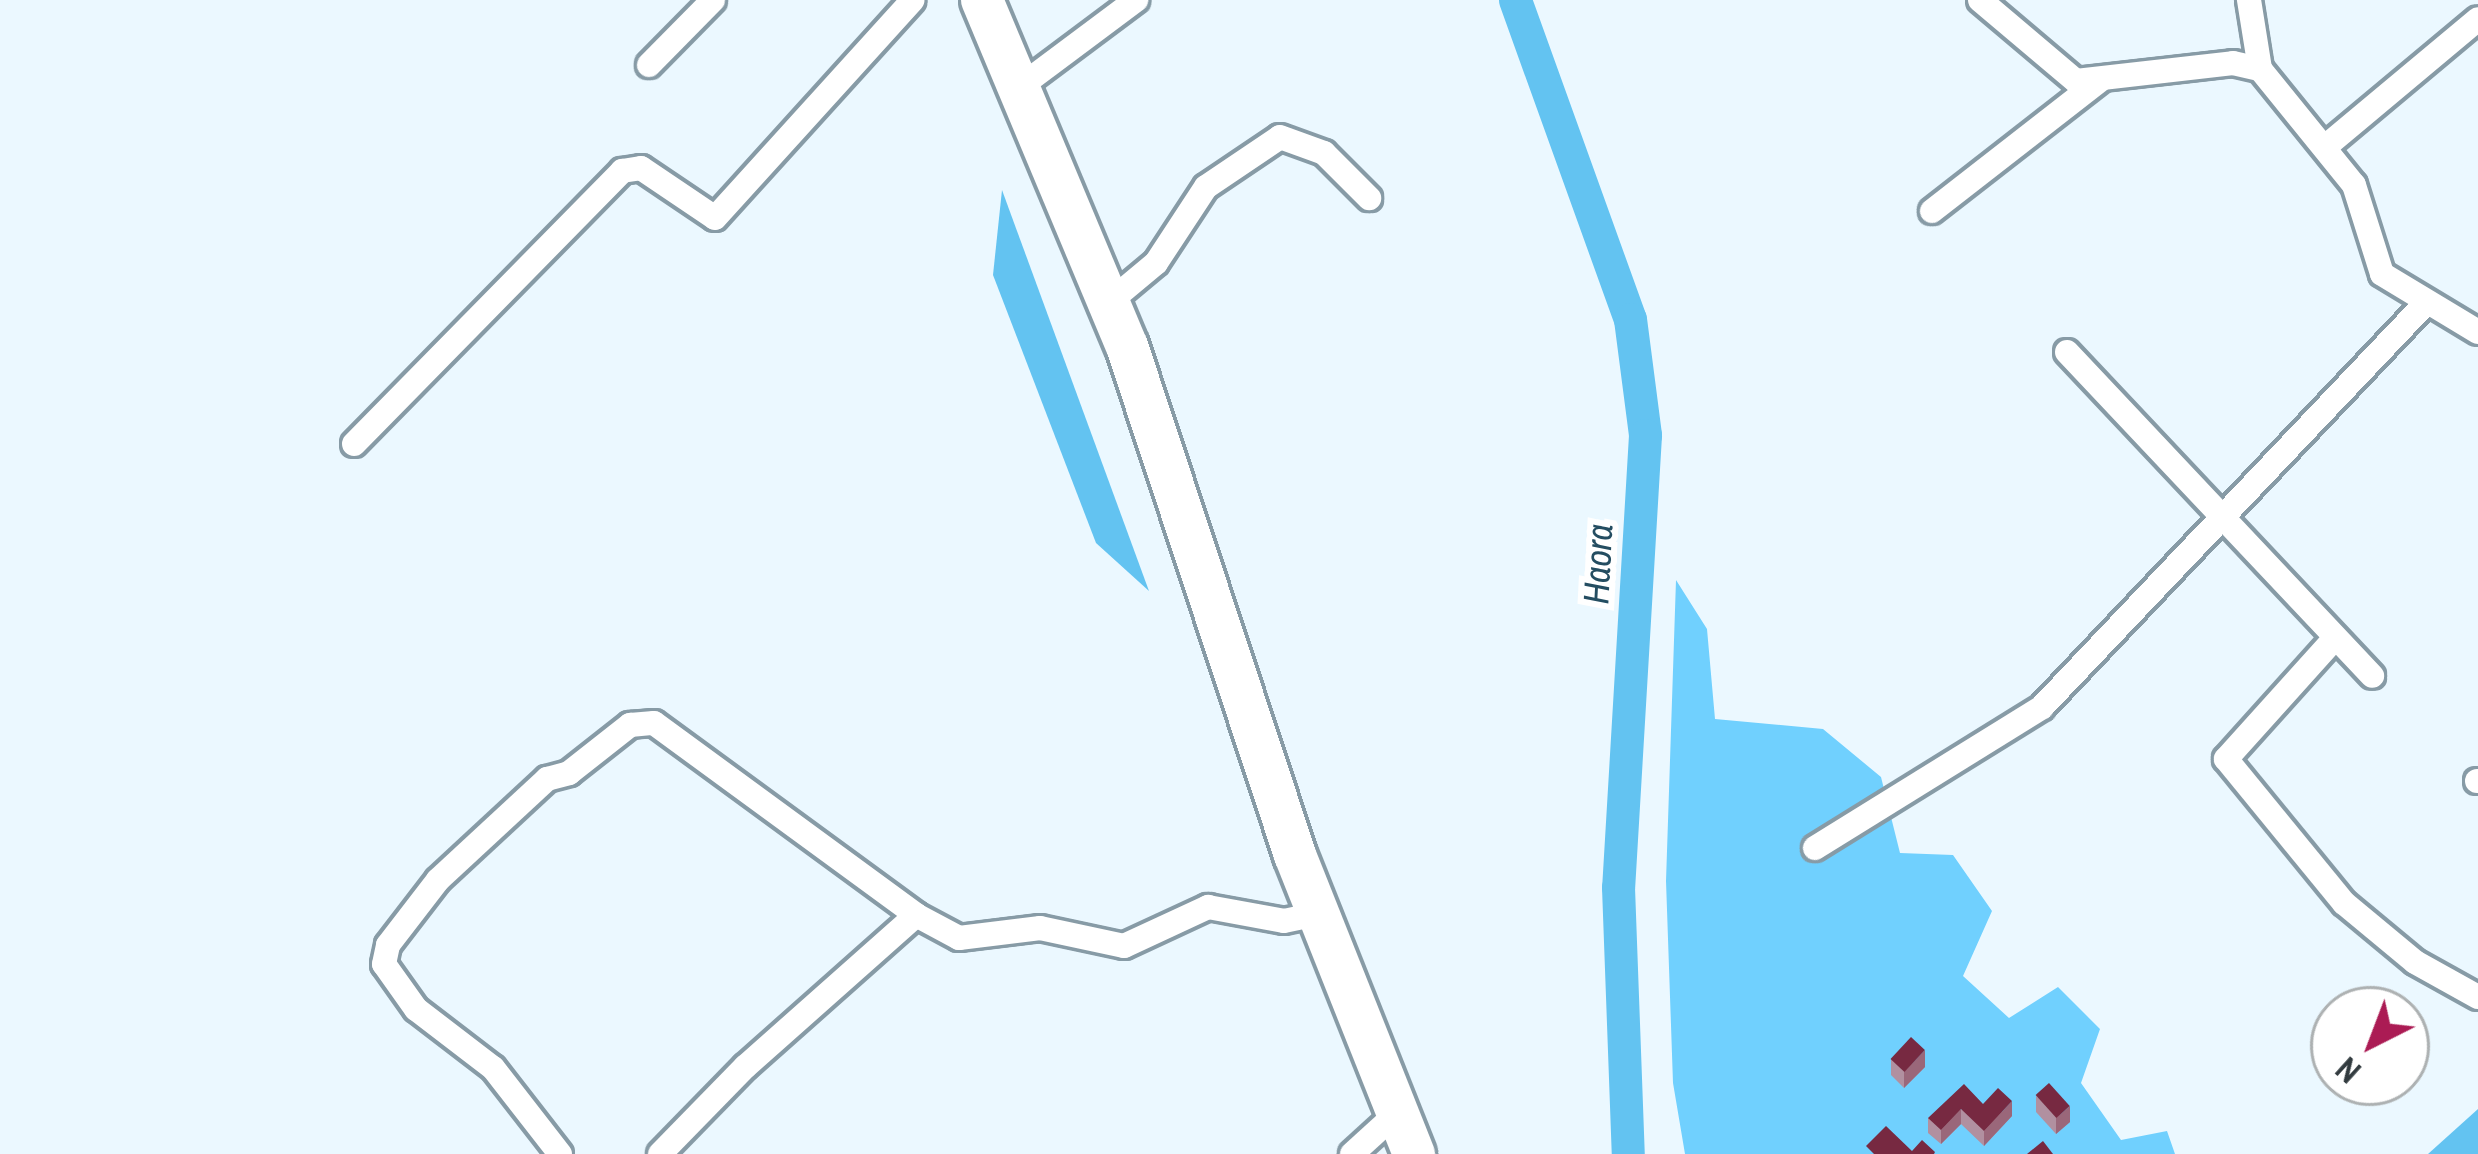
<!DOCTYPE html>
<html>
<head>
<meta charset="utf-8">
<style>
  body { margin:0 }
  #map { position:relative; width:2478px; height:1154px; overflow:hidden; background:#ebf8ff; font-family:"Archivo Narrow",sans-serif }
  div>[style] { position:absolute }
  .forest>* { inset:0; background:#70d0fe }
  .water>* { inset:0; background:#63c3f1 }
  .river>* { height:33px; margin:-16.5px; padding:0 16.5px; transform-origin:16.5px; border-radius:16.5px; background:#63c3f1 }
  .roads { filter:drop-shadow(3px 0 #879ba6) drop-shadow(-3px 0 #879ba6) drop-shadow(0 3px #879ba6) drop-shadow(0 -3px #879ba6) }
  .street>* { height:24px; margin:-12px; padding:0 12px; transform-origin:12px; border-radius:12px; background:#fff }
  .highway>* { height:42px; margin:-21px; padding:0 21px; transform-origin:21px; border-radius:21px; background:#fff }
  .wall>* { inset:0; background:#b190a0 }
  .shaded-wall>* { inset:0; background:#9a677a }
  .building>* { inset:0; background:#772941; transform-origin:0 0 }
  span { translate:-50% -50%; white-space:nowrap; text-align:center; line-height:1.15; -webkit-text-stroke:12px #fff; paint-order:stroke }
  .water-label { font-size:36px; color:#244d61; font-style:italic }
  .north { position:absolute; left:2310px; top:986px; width:120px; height:120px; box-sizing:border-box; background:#fff; border:3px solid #adb1b2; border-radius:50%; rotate:222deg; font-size:33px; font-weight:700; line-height:48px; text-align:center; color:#323b3f }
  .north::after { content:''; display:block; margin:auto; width:42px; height:54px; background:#ab1b54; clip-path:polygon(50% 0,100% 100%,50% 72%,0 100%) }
</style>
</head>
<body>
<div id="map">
  <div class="forest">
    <i style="clip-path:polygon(1676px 580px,1707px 629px,1715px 719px,1823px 729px,1881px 777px,1900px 853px,1953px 855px,1992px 911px,1963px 976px,2009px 1018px,2058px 987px,2100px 1029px,2081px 1083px,2121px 1140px,2167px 1131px,2175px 1154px,1685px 1154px,1673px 1083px,1666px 881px)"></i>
  </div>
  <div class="water">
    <i style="clip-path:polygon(1002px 190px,1149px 591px,1096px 543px,993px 275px)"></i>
    <i style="clip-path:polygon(2478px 1109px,2478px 1154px,2428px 1154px)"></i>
  </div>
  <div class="river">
    <i style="left:1515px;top:0;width:339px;rotate:70.2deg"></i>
    <i style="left:1630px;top:319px;width:117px;rotate:82.6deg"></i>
    <i style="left:1645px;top:435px;width:453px;rotate:93.4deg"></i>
    <i style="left:1618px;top:887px;width:267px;rotate:87.9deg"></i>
  </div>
  <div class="roads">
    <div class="street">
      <i style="left:1980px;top:0;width:126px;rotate:40.2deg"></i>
      <i style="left:2076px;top:81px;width:158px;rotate:-6.5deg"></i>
      <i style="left:2233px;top:63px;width:28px;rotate:13deg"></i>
      <i style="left:2260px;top:69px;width:149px;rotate:51deg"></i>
      <i style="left:2354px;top:185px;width:93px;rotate:72.5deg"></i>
      <i style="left:2382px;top:274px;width:112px;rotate:31.1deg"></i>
      <i style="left:2249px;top:0;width:70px;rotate:80.9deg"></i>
      <i style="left:649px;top:65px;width:91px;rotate:-45.4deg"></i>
      <i style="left:1017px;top:89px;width:149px;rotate:-36.8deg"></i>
      <i style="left:2325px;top:147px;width:199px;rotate:-39.9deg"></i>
      <i style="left:1932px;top:211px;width:213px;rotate:-37.9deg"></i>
      <i style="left:1108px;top:303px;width:62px;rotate:-39.8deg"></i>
      <i style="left:1156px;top:263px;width:91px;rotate:-56.7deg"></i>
      <i style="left:1206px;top:187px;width:89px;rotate:-34deg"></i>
      <i style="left:1280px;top:137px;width:47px;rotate:20deg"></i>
      <i style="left:1324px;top:153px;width:64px;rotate:45deg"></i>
      <i style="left:2067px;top:352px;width:445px;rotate:46.7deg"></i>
      <i style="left:354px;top:444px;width:383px;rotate:-45.5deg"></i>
      <i style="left:622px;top:171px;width:19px;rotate:-9deg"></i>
      <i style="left:641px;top:168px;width:89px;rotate:34deg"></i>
      <i style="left:715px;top:218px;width:294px;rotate:-47.8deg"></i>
      <i style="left:2335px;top:638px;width:163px;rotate:132deg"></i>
      <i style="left:2226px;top:759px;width:186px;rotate:50.7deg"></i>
      <i style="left:2344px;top:903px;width:92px;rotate:39.7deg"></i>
      <i style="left:2415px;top:962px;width:72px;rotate:29.1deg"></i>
      <i style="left:2477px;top:781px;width:1px"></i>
      <i style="left:1815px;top:848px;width:267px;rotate:-31.8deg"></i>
      <i style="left:2042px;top:707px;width:556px;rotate:-46.46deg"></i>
      <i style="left:560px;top:1154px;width:109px;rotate:-127.9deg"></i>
      <i style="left:493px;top:1068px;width:97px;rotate:-142.5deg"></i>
      <i style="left:416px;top:1009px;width:55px;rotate:-125.4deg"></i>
      <i style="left:384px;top:964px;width:19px;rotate:-78deg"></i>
      <i style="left:388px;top:945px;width:82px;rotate:-52.4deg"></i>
      <i style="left:438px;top:880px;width:149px;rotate:-42.8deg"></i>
      <i style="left:547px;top:779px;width:23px;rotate:-15deg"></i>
      <i style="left:569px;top:773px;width:78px;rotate:-38.2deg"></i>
      <i style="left:630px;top:725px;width:24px;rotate:-5deg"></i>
      <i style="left:654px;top:723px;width:325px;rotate:36.2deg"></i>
      <i style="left:660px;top:1154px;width:122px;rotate:-45.7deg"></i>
      <i style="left:745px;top:1067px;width:229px;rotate:-41.6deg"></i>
      <i style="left:916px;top:915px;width:49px;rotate:28.1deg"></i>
      <i style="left:959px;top:938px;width:82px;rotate:-7deg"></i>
      <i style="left:1040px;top:928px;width:86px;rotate:12.1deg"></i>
      <i style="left:1124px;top:946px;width:93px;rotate:-24.9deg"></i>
      <i style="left:1208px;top:907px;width:77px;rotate:10.4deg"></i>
      <i style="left:1284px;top:921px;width:35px;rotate:-12deg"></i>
      <i style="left:1352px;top:1154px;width:61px;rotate:-42.3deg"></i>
    </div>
    <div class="highway">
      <i style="left:982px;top:0;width:375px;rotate:67.3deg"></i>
      <i style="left:1127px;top:346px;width:536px;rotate:71.73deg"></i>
      <i style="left:1295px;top:855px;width:322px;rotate:68.3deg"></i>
    </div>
  </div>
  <div class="wall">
    <i style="clip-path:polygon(1891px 1059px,1925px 1067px,1904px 1088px,1891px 1075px)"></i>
    <i style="clip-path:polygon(2036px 1096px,2070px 1122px,2056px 1134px,2036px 1112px)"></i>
    <i style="clip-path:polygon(1983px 1104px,2012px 1116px,1984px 1146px,1961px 1124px,1941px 1144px,1928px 1133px,1928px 1118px)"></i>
  </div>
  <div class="shaded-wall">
    <i style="clip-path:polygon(1925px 1050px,1925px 1067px,1904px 1088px,1904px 1072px)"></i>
    <i style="clip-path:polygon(2012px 1101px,2012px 1116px,1984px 1146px,1984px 1131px)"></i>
    <i style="clip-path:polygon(2070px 1106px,2070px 1122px,2056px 1134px,2056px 1118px)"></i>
    <i style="clip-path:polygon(1961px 1109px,1961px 1124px,1941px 1144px,1941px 1130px)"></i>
  </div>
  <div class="building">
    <i style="left:1911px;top:1037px;width:19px;height:30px;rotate:43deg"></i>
    <i style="left:2049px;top:1083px;width:31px;height:18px;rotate:48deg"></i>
    <i style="clip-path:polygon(1964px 1084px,1983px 1104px,1998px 1088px,2012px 1101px,1984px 1131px,1961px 1109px,1941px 1130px,1928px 1118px)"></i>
    <i style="clip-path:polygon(1886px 1126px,1912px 1151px,1922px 1140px,1935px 1152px,1934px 1154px,1874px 1154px,1866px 1146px)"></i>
    <i style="clip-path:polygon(2043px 1141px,2053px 1154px,2027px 1154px)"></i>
  </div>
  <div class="water-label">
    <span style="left:1598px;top:564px;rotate:-87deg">Haora</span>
  </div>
  <div class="north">N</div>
</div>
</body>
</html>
